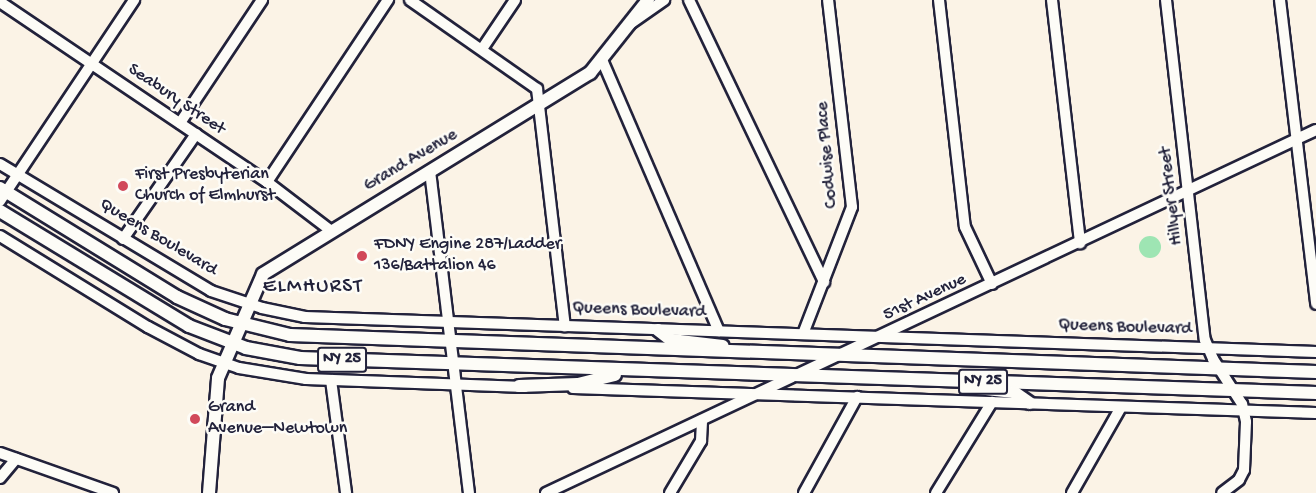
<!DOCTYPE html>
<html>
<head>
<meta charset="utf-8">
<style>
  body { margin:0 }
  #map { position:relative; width:1316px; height:493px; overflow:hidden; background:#fbf3e6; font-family:"Gochi Hand",sans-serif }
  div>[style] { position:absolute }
  .green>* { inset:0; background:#9ee5b3 }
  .round { border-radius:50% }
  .roads { filter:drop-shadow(2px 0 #22223b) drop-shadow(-2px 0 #22223b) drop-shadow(0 2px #22223b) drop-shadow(0 -2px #22223b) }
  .minor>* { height:10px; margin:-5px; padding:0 5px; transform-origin:5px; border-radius:5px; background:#fdfcf7 }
  .major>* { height:12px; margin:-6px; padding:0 6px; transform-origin:6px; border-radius:6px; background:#fdfcf7 }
  .dots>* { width:16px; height:16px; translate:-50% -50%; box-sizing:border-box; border:3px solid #fdfcf7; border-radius:50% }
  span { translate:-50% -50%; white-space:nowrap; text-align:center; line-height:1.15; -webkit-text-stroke:5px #fdfcf7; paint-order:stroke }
  .shield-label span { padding:2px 4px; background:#fdfcf7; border:2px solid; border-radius:4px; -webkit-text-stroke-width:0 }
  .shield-label { font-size:16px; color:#22223b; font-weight:700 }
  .street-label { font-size:18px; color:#22223b }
  .poi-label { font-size:18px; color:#22223b }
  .left { translate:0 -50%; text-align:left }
  .quarter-label { font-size:21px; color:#22223b; letter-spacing:1.5px }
</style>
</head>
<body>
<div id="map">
  <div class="green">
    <i class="round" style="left:1139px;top:236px;width:22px;height:22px"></i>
  </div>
  <div class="roads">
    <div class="minor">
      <i style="left:410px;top:0;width:155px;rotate:35deg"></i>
      <i style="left:537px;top:89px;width:239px;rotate:83.3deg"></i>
      <i style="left:689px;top:0;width:313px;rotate:64.4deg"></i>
      <i style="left:939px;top:0;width:228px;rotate:83.5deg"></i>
      <i style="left:965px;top:227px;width:63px;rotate:64.7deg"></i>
      <i style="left:1052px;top:0;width:245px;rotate:83.4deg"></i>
      <i style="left:1166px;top:0;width:342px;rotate:83.5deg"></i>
      <i style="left:1205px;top:340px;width:21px;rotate:67deg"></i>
      <i style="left:1213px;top:359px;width:54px;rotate:57.2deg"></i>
      <i style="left:1242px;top:404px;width:18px;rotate:77deg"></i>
      <i style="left:1246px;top:422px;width:48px;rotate:92.4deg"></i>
      <i style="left:1244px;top:470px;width:11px;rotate:117deg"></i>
      <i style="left:1239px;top:480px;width:21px;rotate:143deg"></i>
      <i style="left:1280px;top:0;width:306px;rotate:83.2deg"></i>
      <i style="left:0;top:2px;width:322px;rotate:34deg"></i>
      <i style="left:267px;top:182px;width:79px;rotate:37.3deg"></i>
      <i style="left:630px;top:24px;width:42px;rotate:-35.2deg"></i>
      <i style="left:482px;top:49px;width:59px;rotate:-56deg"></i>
      <i style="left:603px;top:62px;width:293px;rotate:66.7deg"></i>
      <i style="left:180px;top:123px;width:148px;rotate:-56.3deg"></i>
      <i style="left:0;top:164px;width:246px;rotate:31deg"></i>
      <i style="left:211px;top:291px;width:54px;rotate:18.4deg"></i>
      <i style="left:262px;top:308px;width:44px;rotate:11.8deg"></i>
      <i style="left:305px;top:317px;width:1012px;rotate:1.98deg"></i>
      <i style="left:430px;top:171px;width:324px;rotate:83.1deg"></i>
      <i style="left:267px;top:182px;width:219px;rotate:-56.4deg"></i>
      <i style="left:0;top:201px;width:242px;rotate:-56.3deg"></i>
      <i style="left:0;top:236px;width:174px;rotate:31.6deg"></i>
      <i style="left:148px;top:327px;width:58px;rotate:27.9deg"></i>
      <i style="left:199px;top:354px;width:42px;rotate:19.3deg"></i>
      <i style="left:239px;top:368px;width:68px;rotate:9.3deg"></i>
      <i style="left:306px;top:379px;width:219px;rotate:2.1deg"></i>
      <i style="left:123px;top:239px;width:128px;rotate:-55.2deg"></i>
      <i style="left:803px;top:334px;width:136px;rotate:-68.9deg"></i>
      <i style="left:852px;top:207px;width:208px;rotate:-96.6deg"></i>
      <i style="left:331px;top:380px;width:114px;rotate:82.4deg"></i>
      <i style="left:573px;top:388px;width:743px;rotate:1.93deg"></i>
      <i style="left:0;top:453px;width:120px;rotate:19.5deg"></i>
      <i style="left:0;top:478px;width:25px;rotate:-50deg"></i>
      <i style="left:546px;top:493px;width:851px;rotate:-25.24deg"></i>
      <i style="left:670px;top:493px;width:61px;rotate:-59.2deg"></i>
      <i style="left:701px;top:441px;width:21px;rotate:-87deg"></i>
      <i style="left:804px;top:493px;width:110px;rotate:-61.1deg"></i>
      <i style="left:936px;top:493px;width:107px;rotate:-58.4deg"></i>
      <i style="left:1072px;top:493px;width:99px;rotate:-60.3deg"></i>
    </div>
    <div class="major">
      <i style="left:0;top:188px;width:208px;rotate:31.6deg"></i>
      <i style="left:177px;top:297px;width:53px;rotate:24.6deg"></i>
      <i style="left:225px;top:319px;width:67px;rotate:13.8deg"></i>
      <i style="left:290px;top:335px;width:1027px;rotate:2.07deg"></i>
      <i style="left:0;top:211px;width:221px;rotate:31.3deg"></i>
      <i style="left:189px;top:326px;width:61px;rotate:21.1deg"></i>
      <i style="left:246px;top:348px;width:55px;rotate:10.5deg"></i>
      <i style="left:300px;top:358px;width:1017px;rotate:1.97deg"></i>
      <i style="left:658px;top:330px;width:16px;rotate:38deg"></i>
      <i style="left:671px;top:340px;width:52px;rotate:6.6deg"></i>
      <i style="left:519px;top:386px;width:59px;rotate:-1.9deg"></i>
      <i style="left:578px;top:384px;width:38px;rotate:-14deg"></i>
      <i style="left:968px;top:387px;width:46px;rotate:6.2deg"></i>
      <i style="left:1014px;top:392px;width:19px;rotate:35deg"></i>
      <i style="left:209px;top:493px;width:115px;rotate:-85.5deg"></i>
      <i style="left:218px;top:378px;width:113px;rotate:-66.6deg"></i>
      <i style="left:263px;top:274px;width:384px;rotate:-31.6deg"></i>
      <i style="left:590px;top:73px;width:93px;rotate:-51.5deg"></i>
    </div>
  </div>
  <div class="dots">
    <i style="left:123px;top:186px;background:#d1495b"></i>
    <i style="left:362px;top:256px;background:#d1495b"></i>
    <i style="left:195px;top:419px;background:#d1495b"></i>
  </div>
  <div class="shield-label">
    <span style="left:342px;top:360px">NY 25</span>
    <span style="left:983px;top:382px">NY 25</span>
  </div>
  <div class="street-label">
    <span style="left:176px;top:100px;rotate:34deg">Seabury Street</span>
    <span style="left:828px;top:155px;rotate:-95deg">Codwise Place</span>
    <span style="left:411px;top:161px;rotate:-31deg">Grand Avenue</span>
    <span style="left:1172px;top:196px;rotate:-97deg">Hillyer Street</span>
    <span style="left:158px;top:238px;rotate:31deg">Queens Boulevard</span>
    <span style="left:925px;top:298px;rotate:-25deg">51st Avenue</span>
    <span style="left:639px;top:311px;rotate:2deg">Queens Boulevard</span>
    <span style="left:1125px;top:328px;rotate:2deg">Queens Boulevard</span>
  </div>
  <div class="poi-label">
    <span class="left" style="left:135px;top:186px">First Presbyterian<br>Church of Elmhurst</span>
    <span class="left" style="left:374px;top:256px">FDNY Engine 287/Ladder<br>136/Battalion 46</span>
    <span class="left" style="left:208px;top:419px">Grand<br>Avenue–Newtown</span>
  </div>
  <div class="quarter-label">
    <span style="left:313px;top:288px">ELMHURST</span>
  </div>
</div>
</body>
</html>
